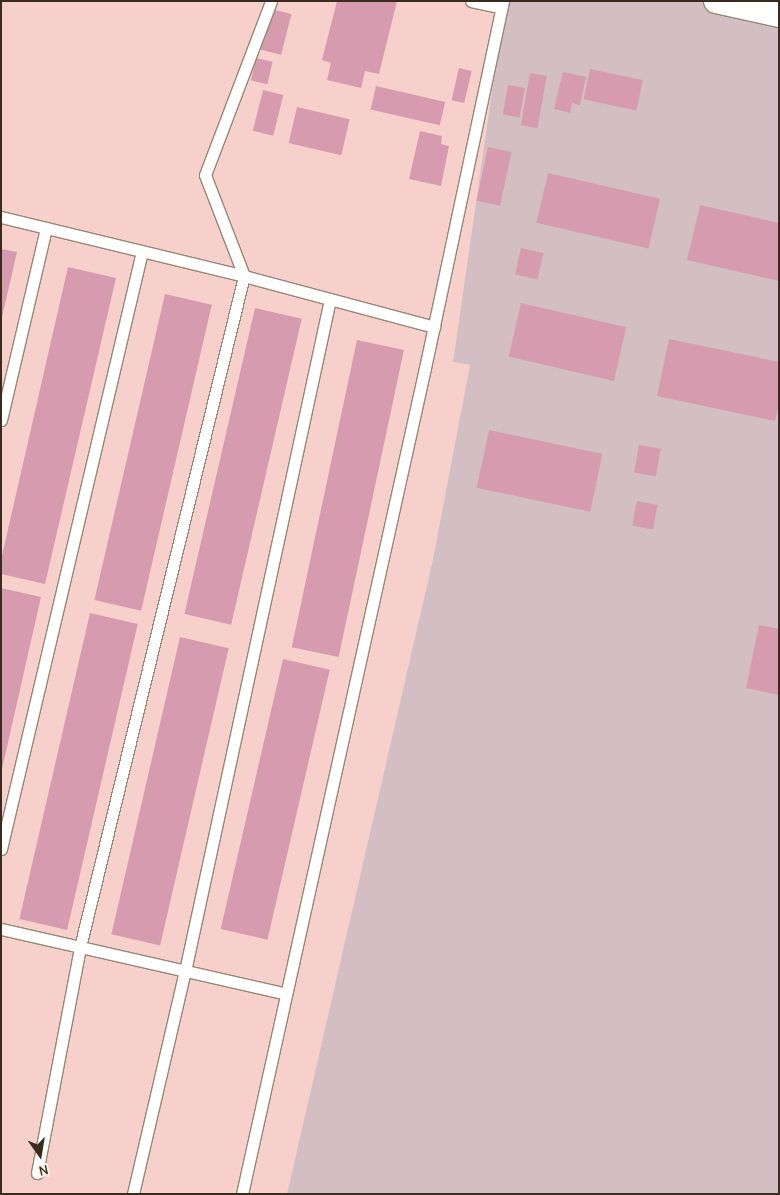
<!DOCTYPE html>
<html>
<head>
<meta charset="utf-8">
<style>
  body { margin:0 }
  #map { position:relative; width:780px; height:1195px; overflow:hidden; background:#f1e4c9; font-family:"Comic Neue",sans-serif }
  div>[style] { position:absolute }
  .built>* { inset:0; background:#f7d0cc }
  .industrial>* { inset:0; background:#d2bec3 }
  .building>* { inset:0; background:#d69baf; transform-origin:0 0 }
  .roads { filter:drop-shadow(1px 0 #968774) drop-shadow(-1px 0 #968774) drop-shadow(0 1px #968774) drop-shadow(0 -1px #968774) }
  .lane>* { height:11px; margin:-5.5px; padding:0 5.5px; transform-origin:5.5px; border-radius:5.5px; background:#fff }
  .street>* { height:24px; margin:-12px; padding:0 12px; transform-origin:12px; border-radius:12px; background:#fff }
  span { translate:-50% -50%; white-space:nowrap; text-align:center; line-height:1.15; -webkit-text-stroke:4.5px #f7f3e8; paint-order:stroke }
  .frame { position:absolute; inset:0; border:2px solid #3b2a1e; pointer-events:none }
  .north { position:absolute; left:15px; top:1130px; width:50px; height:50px; -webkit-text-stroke:4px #f7f3e8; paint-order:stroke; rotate:167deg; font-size:14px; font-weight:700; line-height:20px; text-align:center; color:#3b2a1e }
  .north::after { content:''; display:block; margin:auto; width:18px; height:22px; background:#3b2a1e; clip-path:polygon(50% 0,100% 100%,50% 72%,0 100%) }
</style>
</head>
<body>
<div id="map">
  <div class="built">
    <i style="clip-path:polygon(1px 1px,505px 1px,453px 362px,470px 365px,433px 559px,287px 1194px,1px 1194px)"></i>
  </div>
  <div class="industrial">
    <i style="clip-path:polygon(505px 1px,716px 1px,779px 15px,779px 1194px,287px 1194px,433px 559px,470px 365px,453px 362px)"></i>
  </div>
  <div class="building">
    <i style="clip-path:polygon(337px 1px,397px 1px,379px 74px,365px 71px,361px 88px,327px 80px,331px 63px,322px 60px)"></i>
    <i style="left:271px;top:9px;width:21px;height:42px;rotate:14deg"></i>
    <i style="left:256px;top:58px;width:17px;height:23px;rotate:13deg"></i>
    <i style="left:459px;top:68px;width:13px;height:33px;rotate:13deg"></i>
    <i style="left:590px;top:69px;width:54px;height:31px;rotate:12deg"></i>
    <i style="clip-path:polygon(563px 72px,586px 77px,580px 105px,572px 103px,570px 113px,554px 109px)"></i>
    <i style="left:530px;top:73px;width:17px;height:53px;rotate:10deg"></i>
    <i style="left:508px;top:85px;width:17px;height:30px;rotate:10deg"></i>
    <i style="left:376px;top:86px;width:71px;height:24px;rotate:13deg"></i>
    <i style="left:263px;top:90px;width:21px;height:42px;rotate:14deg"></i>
    <i style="left:297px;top:107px;width:54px;height:37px;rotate:13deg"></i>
    <i style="clip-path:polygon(420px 131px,442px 136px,441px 144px,449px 146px,441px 186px,409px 179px)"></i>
    <i style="left:488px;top:147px;width:24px;height:55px;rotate:12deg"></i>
    <i style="left:548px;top:173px;width:115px;height:51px;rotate:13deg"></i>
    <i style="clip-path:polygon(700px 205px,779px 223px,779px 281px,687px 260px)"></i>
    <i style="left:521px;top:248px;width:23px;height:27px;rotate:13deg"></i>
    <i style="clip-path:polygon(1px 249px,17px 252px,2px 317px,1px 317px)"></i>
    <i style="clip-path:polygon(68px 267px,116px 278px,45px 584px,1px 574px,1px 560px)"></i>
    <i style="left:165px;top:294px;width:48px;height:314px;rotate:13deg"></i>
    <i style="left:521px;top:303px;width:108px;height:55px;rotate:13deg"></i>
    <i style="left:255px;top:308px;width:48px;height:314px;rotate:13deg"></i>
    <i style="clip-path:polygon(669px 339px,779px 362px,779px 405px,775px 421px,657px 396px)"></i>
    <i style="left:357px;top:340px;width:48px;height:314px;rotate:12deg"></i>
    <i style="left:489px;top:430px;width:116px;height:59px;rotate:12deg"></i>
    <i style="left:639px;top:445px;width:22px;height:28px;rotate:10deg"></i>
    <i style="left:637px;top:501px;width:21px;height:25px;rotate:11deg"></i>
    <i style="clip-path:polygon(1px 588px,41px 597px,2px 769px,1px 769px)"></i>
    <i style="left:90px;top:613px;width:49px;height:314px;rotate:13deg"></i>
    <i style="clip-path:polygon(759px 625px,779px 629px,779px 695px,746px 688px)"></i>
    <i style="left:180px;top:637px;width:50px;height:305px;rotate:13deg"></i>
    <i style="left:283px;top:659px;width:48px;height:277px;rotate:13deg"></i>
  </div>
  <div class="roads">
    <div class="lane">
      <i style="left:471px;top:1px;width:29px;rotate:12deg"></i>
      <i style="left:1px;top:217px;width:250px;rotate:13.6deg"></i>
      <i style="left:244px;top:276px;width:197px;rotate:15deg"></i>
      <i style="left:1px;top:420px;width:197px;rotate:-76.8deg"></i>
      <i style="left:1px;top:849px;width:614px;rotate:-76.73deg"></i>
      <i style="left:1px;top:929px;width:292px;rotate:12.8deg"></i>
      <i style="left:37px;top:1173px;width:230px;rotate:-79.2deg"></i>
      <i style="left:80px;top:947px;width:691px;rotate:-76.27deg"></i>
      <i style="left:244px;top:276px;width:108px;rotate:-111.1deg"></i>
      <i style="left:205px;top:175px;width:186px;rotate:-69.2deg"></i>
      <i style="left:133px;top:1194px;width:229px;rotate:-76.9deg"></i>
      <i style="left:185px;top:971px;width:687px;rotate:-77.82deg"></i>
      <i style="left:242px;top:1194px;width:846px;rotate:-77.51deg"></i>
      <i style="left:425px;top:368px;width:375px;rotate:-78deg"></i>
    </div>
    <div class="street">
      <i style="left:716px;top:1px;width:65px;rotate:12.5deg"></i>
    </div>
  </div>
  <div class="frame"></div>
  <div class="north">N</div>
</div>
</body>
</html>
